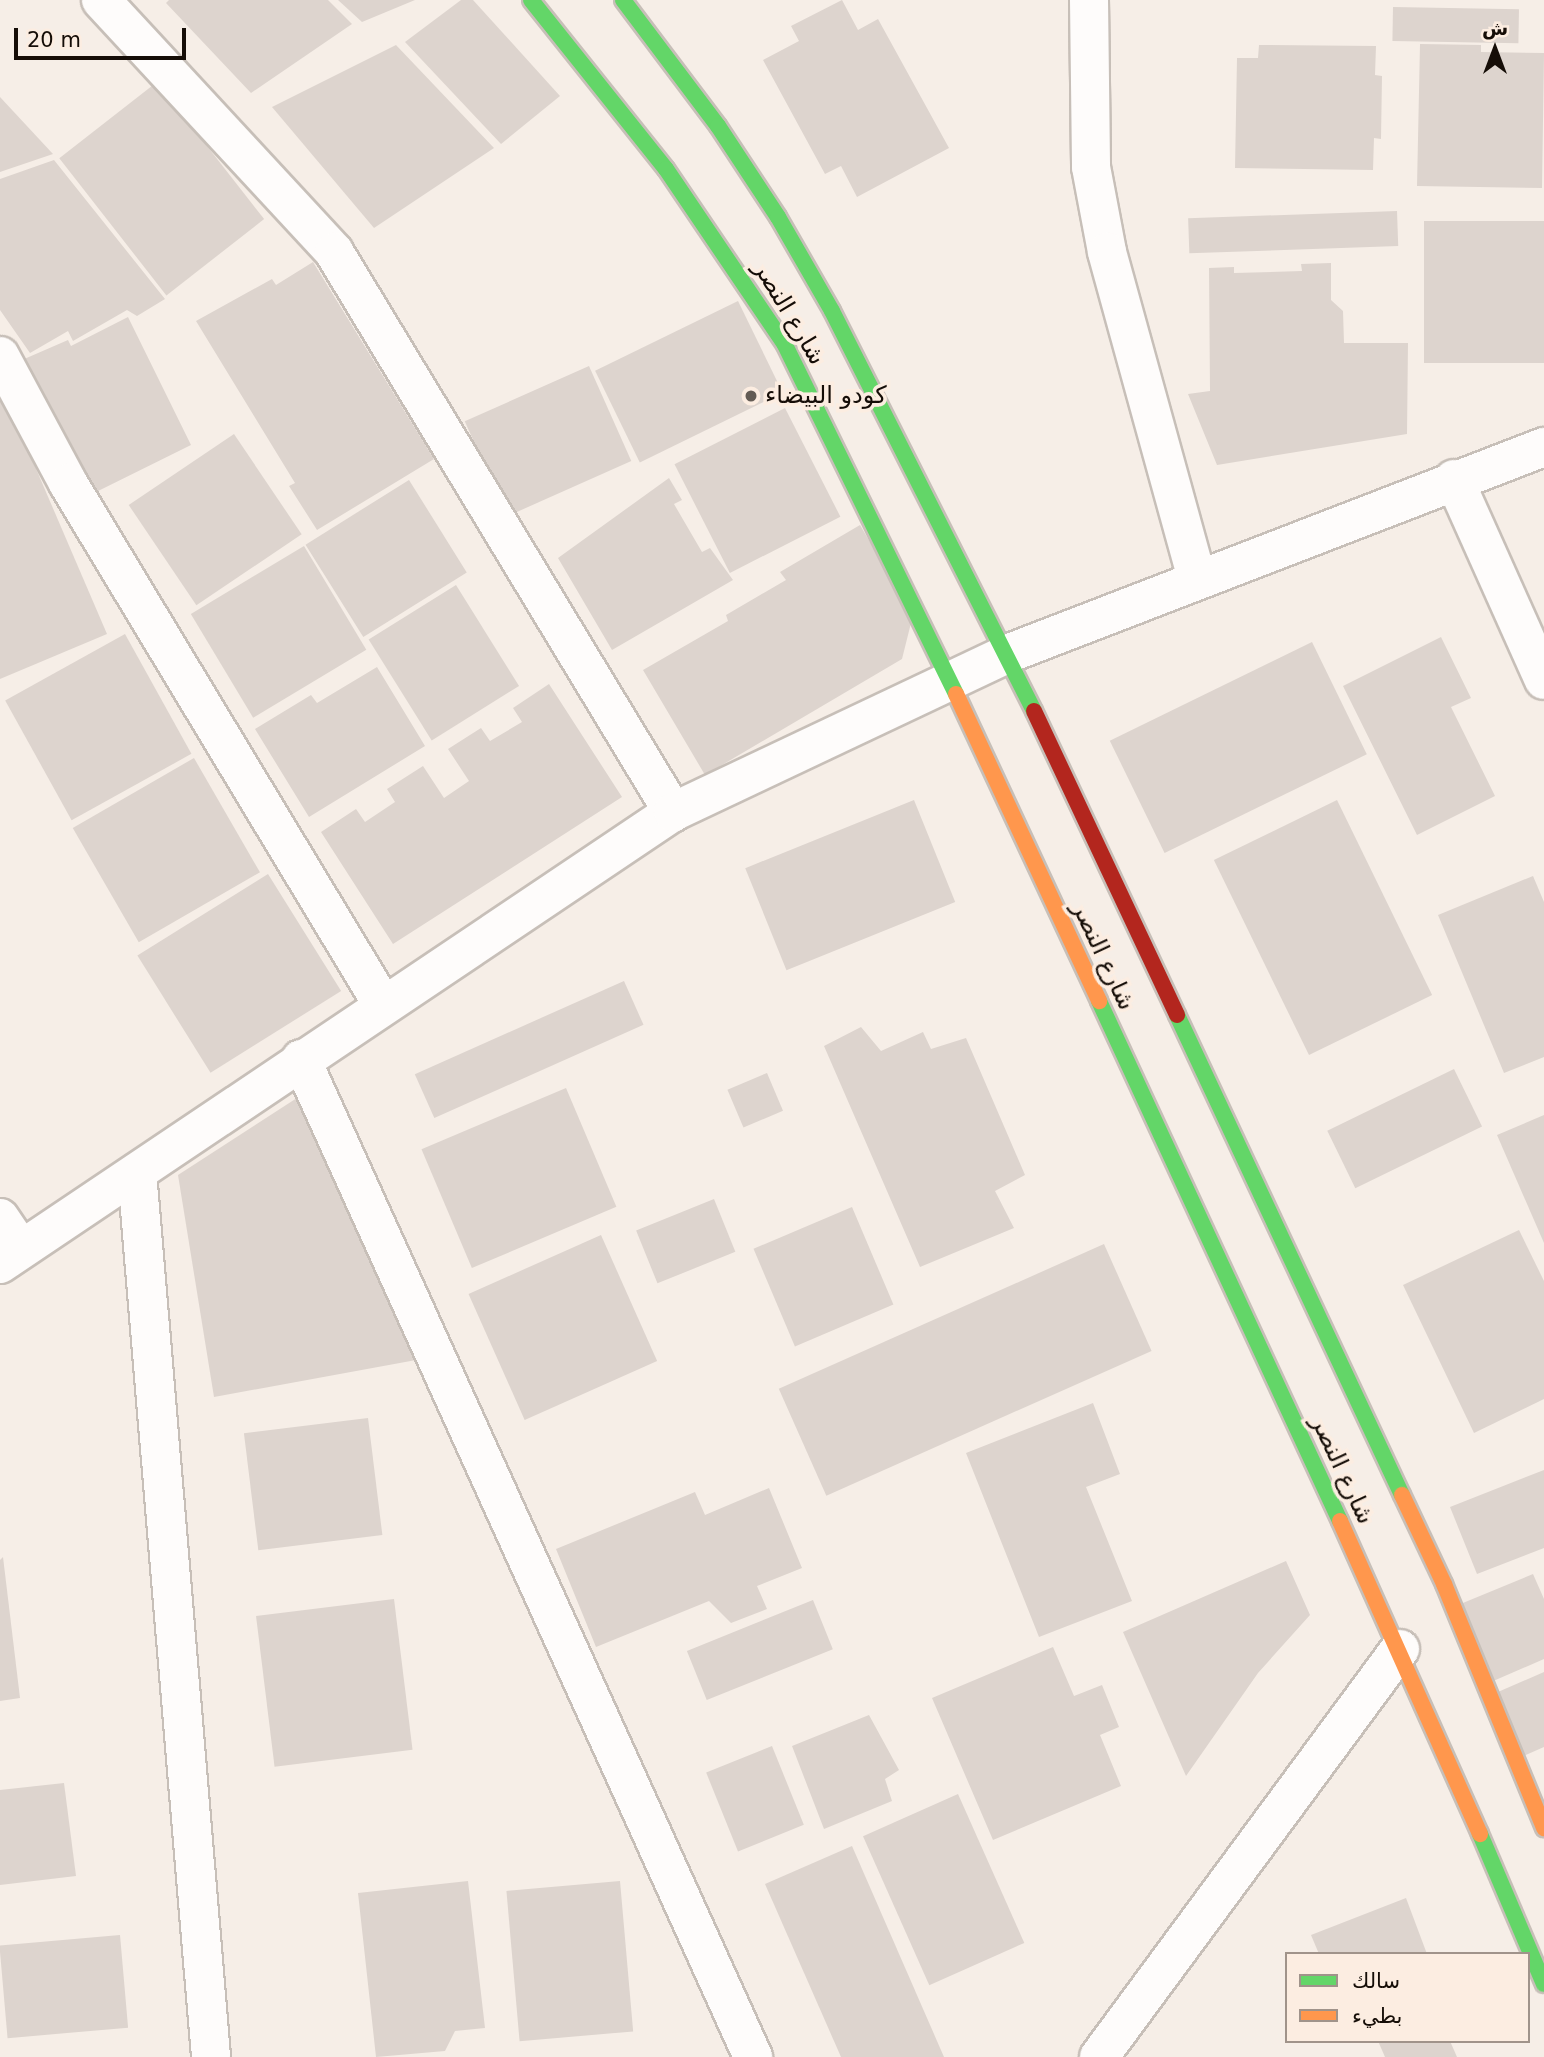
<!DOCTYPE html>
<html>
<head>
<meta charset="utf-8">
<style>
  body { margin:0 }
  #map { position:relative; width:1544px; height:2057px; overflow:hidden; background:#f6eee7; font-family:"DejaVu Sans",Vazirmatn,sans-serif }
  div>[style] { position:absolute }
  .building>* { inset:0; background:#ddd4ce; transform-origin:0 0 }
  .roads { filter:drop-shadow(2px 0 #c7bfb8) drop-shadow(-2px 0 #c7bfb8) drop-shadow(0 2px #c7bfb8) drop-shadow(0 -2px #c7bfb8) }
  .street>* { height:38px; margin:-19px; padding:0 19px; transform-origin:19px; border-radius:19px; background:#fefcfb }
  .fast>* { height:16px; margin:-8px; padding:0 8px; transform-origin:8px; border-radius:8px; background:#63d668 }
  .slow>* { height:16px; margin:-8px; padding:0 8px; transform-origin:8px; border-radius:8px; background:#ff974d }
  .jam>* { height:16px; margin:-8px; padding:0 8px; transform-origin:8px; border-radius:8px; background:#b3261e }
  .dots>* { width:19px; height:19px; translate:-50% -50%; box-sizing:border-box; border:4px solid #fcede1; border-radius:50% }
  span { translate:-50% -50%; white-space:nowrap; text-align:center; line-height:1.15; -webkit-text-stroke:7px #fcede1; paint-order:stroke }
  .street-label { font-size:24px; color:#150d07 }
  .poi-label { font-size:24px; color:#150d07 }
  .left { translate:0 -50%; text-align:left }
  .legend { position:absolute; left:1285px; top:1952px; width:245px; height:91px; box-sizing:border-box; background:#fcede1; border:2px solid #a0938a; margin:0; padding:9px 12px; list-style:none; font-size:21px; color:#150d07 }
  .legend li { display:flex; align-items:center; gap:14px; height:35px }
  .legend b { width:35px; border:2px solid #a0938a }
  .north { position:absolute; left:1460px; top:14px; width:70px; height:70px; -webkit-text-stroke:5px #fcede1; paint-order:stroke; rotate:0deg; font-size:19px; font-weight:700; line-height:28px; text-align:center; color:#150d07 }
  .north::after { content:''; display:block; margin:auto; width:24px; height:32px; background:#150d07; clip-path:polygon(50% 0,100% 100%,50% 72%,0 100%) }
  .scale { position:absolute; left:14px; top:28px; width:172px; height:32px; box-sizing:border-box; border:4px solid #150d07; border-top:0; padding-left:9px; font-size:21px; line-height:24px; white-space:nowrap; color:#150d07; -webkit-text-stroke:5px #fcede1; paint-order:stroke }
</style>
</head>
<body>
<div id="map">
  <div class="building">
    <i style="clip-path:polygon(169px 0,328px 0,352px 24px,251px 93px,166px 3px)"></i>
    <i style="clip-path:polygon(338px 0,415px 0,362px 22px)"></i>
    <i style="clip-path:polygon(461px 0,473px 0,560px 96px,501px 144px,405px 42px)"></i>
    <i style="clip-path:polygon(842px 0,858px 30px,878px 19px,949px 148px,857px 197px,841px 166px,825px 174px,763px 60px,799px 41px,791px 26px)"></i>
    <i style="left:1393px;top:7px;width:126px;height:34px;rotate:1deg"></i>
    <i style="clip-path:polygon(1420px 44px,1481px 45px,1481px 52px,1544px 53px,1542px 188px,1417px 186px)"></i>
    <i style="clip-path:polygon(396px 45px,494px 148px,374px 228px,272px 107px)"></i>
    <i style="clip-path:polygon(1259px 45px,1376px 46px,1375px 75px,1382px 76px,1381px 139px,1374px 138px,1373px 170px,1235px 168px,1237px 58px,1258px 58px)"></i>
    <i style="left:157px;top:82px;width:174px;height:124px;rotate:52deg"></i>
    <i style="clip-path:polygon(0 97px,53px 154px,0 172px)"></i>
    <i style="clip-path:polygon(54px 160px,165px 299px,137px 316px,127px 310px,73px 341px,68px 331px,30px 353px,0 310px,0 179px)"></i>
    <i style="left:1397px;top:211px;width:35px;height:209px;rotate:88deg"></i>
    <i style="left:1544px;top:221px;width:142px;height:120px;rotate:90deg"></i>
    <i style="clip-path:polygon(313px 262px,434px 459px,317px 530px,289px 486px,295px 483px,196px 321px,272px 279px,276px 285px)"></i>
    <i style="clip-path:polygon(1331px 263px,1331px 300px,1343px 311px,1344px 343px,1408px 343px,1407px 434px,1217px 465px,1188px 394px,1210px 391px,1209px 268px,1234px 267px,1234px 273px,1302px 271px,1301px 264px)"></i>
    <i style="left:738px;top:301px;width:102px;height:159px;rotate:64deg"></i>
    <i style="clip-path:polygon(128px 317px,191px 445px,88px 496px,15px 363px,68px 340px,71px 346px)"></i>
    <i style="left:589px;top:366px;width:104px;height:136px;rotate:66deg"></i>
    <i style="clip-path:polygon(0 385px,107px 634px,0 679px)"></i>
    <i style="left:785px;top:408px;width:122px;height:124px;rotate:63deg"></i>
    <i style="left:234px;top:434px;width:121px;height:127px;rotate:56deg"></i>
    <i style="clip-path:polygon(669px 478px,682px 500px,674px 504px,702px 552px,710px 548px,733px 580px,612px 650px,558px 558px)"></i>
    <i style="left:409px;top:480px;width:109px;height:122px;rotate:58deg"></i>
    <i style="clip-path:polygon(860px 525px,913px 615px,902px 659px,705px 775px,643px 670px,728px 621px,726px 615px,786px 580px,780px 572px)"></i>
    <i style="left:304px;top:546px;width:121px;height:132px;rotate:59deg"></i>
    <i style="left:456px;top:585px;width:119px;height:103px;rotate:58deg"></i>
    <i style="left:125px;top:634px;width:137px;height:137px;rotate:61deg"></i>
    <i style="clip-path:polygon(1441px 637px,1471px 698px,1451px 707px,1495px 796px,1417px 835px,1343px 686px)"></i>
    <i style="left:1312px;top:642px;width:125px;height:225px;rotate:64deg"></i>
    <i style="clip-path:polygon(377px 667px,425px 746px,309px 817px,255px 729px,311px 695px,317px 703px)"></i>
    <i style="clip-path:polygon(549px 684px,622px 797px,393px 944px,321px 832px,356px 809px,365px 822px,395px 802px,387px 789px,423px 766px,444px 798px,469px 781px,448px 749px,481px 728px,490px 741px,522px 722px,513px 708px)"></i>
    <i style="left:194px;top:758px;width:132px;height:140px;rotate:60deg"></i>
    <i style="left:914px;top:800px;width:110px;height:182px;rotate:68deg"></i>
    <i style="left:1337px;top:800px;width:217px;height:137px;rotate:64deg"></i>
    <i style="left:268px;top:874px;width:138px;height:154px;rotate:58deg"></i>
    <i style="clip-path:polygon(1533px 876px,1544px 902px,1544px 1057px,1504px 1073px,1438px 915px)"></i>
    <i style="left:624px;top:981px;width:48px;height:229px;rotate:66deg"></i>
    <i style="clip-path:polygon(861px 1027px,881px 1051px,923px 1032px,931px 1049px,966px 1038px,1025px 1175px,995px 1191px,1014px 1228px,920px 1267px,824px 1046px)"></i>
    <i style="left:1454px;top:1069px;width:64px;height:141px;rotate:64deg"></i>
    <i style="left:767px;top:1073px;width:41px;height:43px;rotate:67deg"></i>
    <i style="left:566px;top:1088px;width:129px;height:157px;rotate:67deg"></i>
    <i style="clip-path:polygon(300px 1096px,427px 1358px,214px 1397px,178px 1175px)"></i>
    <i style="clip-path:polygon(1544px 1115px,1544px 1243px,1497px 1135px)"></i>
    <i style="left:714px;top:1199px;width:57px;height:84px;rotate:68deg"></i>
    <i style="left:852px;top:1207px;width:106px;height:107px;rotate:67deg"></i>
    <i style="clip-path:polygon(1519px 1230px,1544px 1281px,1544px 1399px,1474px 1433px,1403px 1285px)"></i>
    <i style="left:601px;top:1235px;width:138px;height:145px;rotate:66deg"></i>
    <i style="left:1104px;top:1244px;width:117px;height:356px;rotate:66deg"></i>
    <i style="clip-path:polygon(1093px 1403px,1120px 1474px,1086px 1487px,1132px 1601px,1039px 1637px,966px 1453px)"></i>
    <i style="left:368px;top:1418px;width:118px;height:125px;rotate:83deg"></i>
    <i style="clip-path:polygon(1544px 1470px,1544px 1548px,1477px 1574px,1450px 1507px)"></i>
    <i style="clip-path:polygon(769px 1488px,802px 1568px,757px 1586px,767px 1609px,731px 1623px,709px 1601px,596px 1647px,556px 1549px,695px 1492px,705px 1515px)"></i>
    <i style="clip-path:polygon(3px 1557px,20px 1698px,0 1701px,0 1560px)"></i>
    <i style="clip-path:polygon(1286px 1561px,1310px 1615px,1258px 1673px,1186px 1776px,1123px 1632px)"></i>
    <i style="clip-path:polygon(1533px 1574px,1544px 1599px,1544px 1659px,1491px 1682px,1458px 1605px)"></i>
    <i style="left:394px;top:1599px;width:152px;height:139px;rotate:83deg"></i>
    <i style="left:813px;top:1600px;width:53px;height:136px;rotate:68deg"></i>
    <i style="clip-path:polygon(1053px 1647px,1074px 1696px,1102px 1685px,1119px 1727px,1100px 1735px,1121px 1786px,993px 1840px,932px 1698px)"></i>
    <i style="clip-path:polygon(1544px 1672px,1544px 1747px,1519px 1758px,1491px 1695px)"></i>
    <i style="clip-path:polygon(869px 1715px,899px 1770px,885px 1779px,892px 1801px,824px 1829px,792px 1746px)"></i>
    <i style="left:772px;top:1746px;width:85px;height:71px;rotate:68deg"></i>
    <i style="clip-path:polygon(64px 1783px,76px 1876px,0 1885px,0 1790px)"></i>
    <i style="left:958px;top:1794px;width:163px;height:104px;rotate:66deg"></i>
    <i style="clip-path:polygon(852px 1846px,944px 2057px,841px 2057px,765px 1884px)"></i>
    <i style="clip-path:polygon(468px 1881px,485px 2028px,455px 2031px,445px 2051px,376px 2057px,358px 1893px)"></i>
    <i style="left:620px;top:1881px;width:151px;height:114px;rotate:85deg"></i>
    <i style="clip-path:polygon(1406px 1898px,1427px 1954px,1319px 1954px,1311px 1935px)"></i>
    <i style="left:120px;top:1935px;width:93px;height:121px;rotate:85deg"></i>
    <i style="clip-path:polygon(1378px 2041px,1450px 2041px,1457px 2057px,1385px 2057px)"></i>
  </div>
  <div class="roads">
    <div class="street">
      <i style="left:101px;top:0;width:343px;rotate:47.2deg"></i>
      <i style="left:334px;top:252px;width:655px;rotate:58.81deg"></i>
      <i style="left:1089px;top:0;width:167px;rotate:89.3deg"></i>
      <i style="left:1091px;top:167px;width:86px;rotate:79.3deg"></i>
      <i style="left:1107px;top:252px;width:338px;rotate:74.6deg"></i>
      <i style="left:0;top:356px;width:144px;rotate:61.8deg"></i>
      <i style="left:68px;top:483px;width:610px;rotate:58.89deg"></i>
      <i style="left:1454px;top:479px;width:220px;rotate:65.9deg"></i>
      <i style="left:301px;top:1059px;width:1096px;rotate:65.63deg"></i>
      <i style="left:137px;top:1173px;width:887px;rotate:85.21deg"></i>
      <i style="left:0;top:1218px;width:37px;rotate:56deg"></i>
      <i style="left:0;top:1264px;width:811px;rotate:-33.89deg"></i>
      <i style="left:673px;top:812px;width:369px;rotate:-25.3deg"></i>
      <i style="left:1007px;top:654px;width:576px;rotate:-21.08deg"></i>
      <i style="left:1099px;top:2057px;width:507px;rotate:-53.58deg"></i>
    </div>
    <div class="fast">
      <i style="left:531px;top:0;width:216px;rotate:51.4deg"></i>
      <i style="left:666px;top:169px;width:212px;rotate:55.9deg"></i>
      <i style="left:785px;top:345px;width:389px;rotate:63.9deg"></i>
      <i style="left:623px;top:0;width:158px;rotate:53deg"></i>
      <i style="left:718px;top:126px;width:109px;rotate:56.6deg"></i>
      <i style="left:778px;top:217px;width:108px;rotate:60.1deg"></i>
      <i style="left:832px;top:311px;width:448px;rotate:63.2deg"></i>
      <i style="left:1099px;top:1001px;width:573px;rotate:65.13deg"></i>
      <i style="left:1177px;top:1015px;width:530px;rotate:64.89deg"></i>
      <i style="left:1480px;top:1834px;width:163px;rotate:66.9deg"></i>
    </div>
    <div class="slow">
      <i style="left:956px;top:694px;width:339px;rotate:65deg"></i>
      <i style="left:1402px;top:1495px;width:98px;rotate:64.7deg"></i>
      <i style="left:1444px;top:1584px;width:264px;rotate:67.7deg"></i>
      <i style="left:1340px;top:1521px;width:343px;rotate:65.9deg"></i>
    </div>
    <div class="jam">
      <i style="left:1034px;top:711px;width:336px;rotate:64.8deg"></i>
    </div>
  </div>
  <div class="dots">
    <i style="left:751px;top:396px;background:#645c55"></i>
  </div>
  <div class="street-label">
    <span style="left:789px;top:313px;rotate:59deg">شارع النصر</span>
    <span style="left:1103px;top:956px;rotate:65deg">شارع النصر</span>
    <span style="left:1342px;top:1470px;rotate:65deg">شارع النصر</span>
  </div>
  <div class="poi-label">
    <span class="left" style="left:765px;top:396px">كودو البيضاء</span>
  </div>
  <ul class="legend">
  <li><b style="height:9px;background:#63d668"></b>سالك</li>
  <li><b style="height:9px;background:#ff974d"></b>بطيء</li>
  </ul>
  <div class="north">ش</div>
  <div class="scale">20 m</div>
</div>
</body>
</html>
